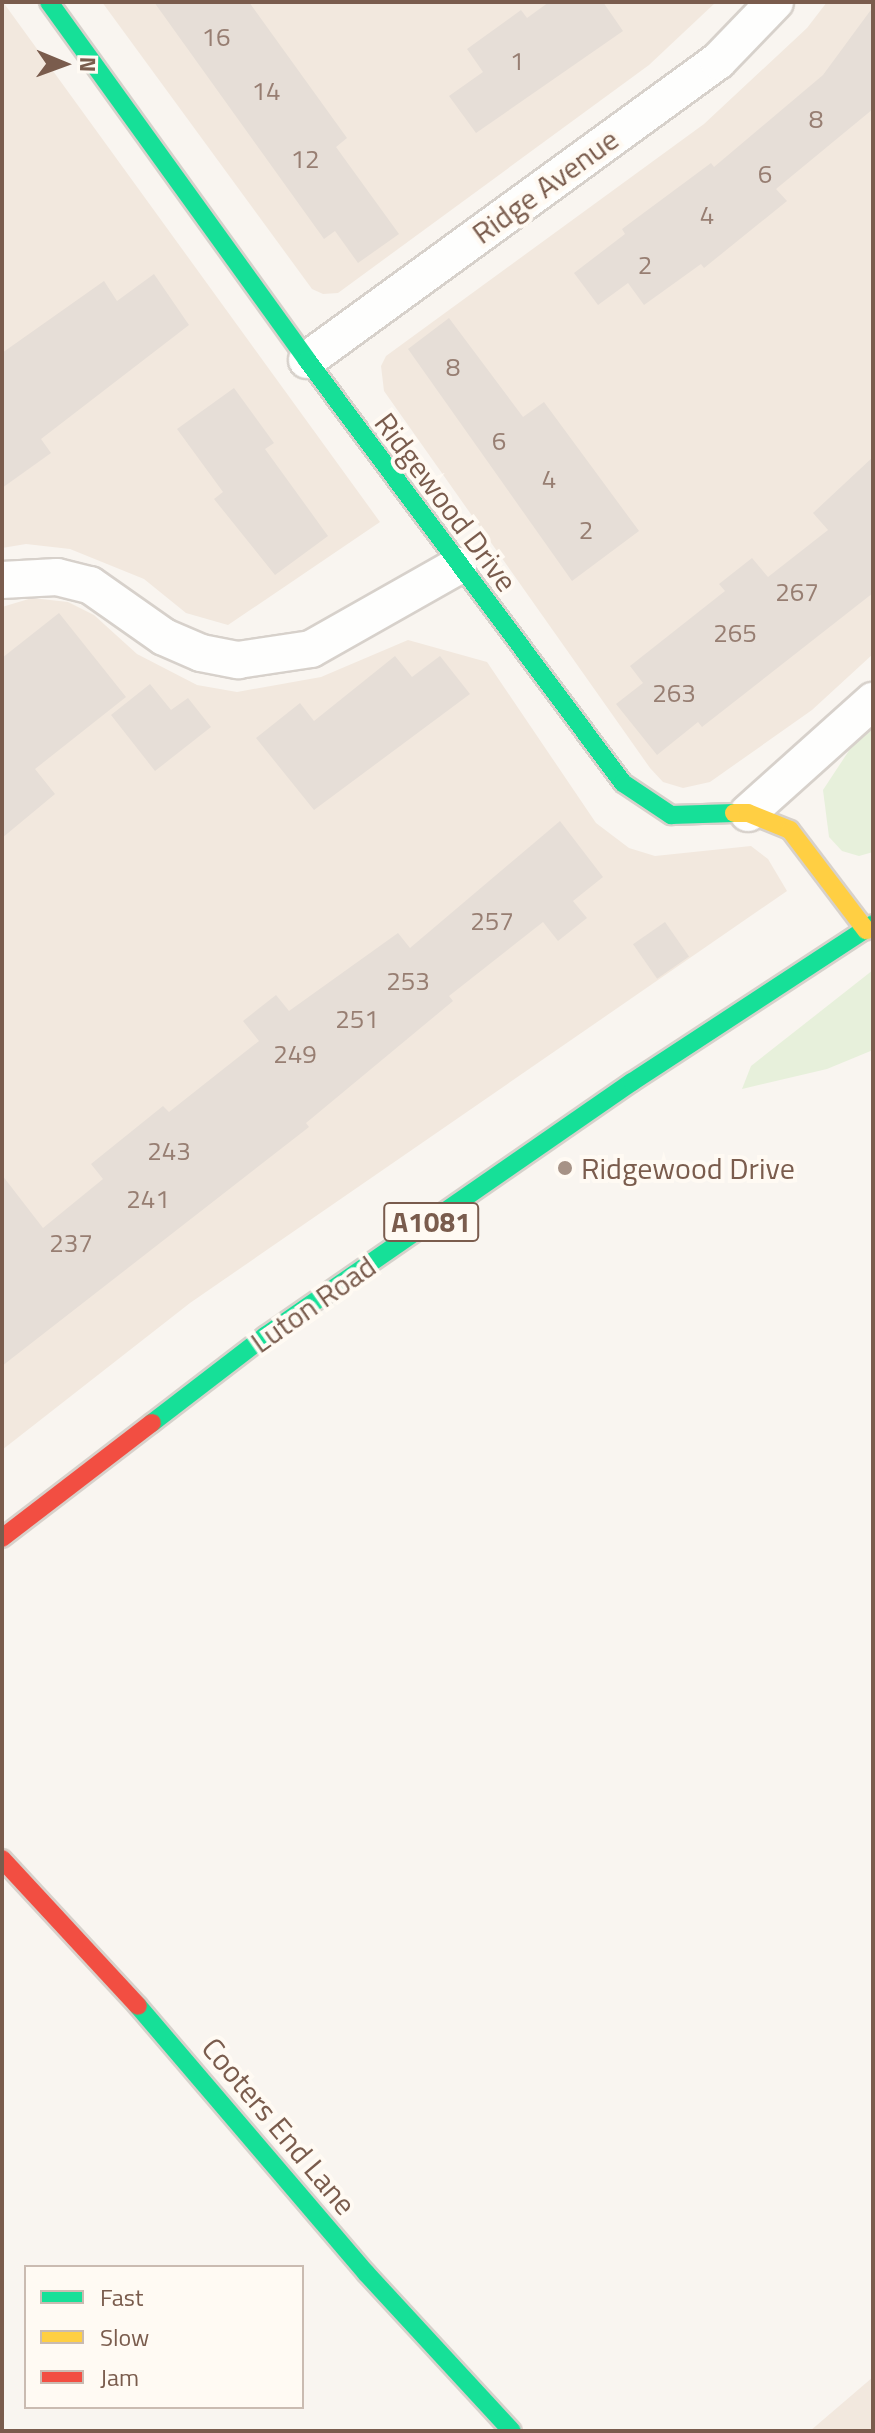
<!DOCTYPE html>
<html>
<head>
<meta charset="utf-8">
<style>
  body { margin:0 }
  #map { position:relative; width:875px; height:2433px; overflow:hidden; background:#f9f5f0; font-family:"Titillium Web",sans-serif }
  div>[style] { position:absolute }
  .residential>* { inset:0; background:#f2e8de }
  .green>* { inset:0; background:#e7f0db }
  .building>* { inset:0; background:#e6ded7; transform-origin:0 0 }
  .roads { filter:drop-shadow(2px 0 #d7d1cb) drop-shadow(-2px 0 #d7d1cb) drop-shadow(0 2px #d7d1cb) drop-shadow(0 -2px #d7d1cb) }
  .street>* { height:36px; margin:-18px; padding:0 18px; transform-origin:18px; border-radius:18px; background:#fefefd }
  .fast>* { height:18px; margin:-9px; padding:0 9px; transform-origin:9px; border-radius:9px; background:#16e098 }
  .slow>* { height:18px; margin:-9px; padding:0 9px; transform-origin:9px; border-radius:9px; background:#ffcf43 }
  .jam>* { height:18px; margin:-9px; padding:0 9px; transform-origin:9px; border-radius:9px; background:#f24e42 }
  .dots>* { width:22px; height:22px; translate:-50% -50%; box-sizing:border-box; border:4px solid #fffaf3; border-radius:50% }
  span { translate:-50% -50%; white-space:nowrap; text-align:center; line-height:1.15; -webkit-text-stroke:8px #fffaf3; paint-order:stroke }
  .number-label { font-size:26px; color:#977e72 }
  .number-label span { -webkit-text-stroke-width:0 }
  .shield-label span { padding:2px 6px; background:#fffaf3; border:2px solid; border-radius:6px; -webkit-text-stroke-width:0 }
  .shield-label { font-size:28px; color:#7a5c4d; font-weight:700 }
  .street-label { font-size:30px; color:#7a5c4d }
  .poi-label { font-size:30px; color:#7a5c4d }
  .left { translate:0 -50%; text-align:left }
  .frame { position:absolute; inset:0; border:4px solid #7a5c4d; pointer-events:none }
  .legend { position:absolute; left:24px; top:2265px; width:280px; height:144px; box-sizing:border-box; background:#fffaf3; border:2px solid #cabbb1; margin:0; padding:10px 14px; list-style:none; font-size:24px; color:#7a5c4d }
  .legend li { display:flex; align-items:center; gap:16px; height:40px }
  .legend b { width:40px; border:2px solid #cabbb1 }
  .north { position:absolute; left:24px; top:24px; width:80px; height:80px; -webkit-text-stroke:6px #fffaf3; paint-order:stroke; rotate:91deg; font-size:22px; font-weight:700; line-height:32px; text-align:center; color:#7a5c4d }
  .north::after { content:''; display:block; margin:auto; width:28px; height:36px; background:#7a5c4d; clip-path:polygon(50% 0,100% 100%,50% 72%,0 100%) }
</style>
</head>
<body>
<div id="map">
  <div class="residential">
    <i style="clip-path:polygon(3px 2px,380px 522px,228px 625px,186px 613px,144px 579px,70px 549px,26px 544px,2px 548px)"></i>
    <i style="clip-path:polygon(102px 2px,716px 2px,649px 65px,338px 293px,323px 294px,312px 289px)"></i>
    <i style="clip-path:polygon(827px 2px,873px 2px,873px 654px,812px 710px,710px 782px,683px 788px,663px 782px,650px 768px,384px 391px,381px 366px,386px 356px,704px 124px,807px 28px)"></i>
    <i style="clip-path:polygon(32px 598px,68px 602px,94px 615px,137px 654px,197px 685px,237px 692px,321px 677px,408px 640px,487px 662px,596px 823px,629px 848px,655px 856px,751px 846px,768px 859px,787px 891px,190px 1303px,2px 1450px,2px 607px)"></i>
    <i style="clip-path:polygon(873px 2377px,873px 2431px,809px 2431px,810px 2431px)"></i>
  </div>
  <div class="green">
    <i style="clip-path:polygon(873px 714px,873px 852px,859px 856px,842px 851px,829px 837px,823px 790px)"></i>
    <i style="clip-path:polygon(873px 970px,873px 1050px,827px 1069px,742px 1089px,751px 1066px)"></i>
  </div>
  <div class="building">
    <i style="clip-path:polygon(154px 2px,249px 2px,347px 138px,336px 147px,399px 234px,358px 263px,335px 231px,324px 239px)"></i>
    <i style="clip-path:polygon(549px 2px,603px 2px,623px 31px,476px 133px,449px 96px,483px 72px,467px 49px,521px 10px,527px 18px)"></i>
    <i style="clip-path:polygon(873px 7px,873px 109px,776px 189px,787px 201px,704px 268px,701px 264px,644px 305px,628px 283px,598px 305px,574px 273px,625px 234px,622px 229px,711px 163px,714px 167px,823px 75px)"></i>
    <i style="clip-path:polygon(154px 274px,189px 325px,41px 439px,51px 453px,2px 488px,2px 353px,104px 281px,117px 301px)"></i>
    <i style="clip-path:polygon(449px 318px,523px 417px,544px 402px,639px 531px,572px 581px,408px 349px)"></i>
    <i style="clip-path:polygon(234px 388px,274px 443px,265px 449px,328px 536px,275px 575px,214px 499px,223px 492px,177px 429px)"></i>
    <i style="clip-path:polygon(873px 457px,873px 593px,702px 727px,698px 722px,657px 755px,616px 704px,643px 683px,630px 666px,725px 591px,719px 584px,752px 558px,768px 577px,828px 530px,813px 513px)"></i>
    <i style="clip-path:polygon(59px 613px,126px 697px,35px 769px,55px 794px,2px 838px,2px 658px)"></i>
    <i style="clip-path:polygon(395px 656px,412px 677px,440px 656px,470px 694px,314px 810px,256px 738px,300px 703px,314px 721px)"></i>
    <i style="clip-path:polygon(150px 684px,171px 710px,188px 698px,211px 727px,155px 771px,111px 715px)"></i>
    <i style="clip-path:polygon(560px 821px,603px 877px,573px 901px,587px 918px,558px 941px,543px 922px,449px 996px,453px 1001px,306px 1123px,309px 1127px,2px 1366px,2px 1175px,43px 1228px,103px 1179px,91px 1164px,163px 1106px,169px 1112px,259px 1041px,243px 1021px,276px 995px,289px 1011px,398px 933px,410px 948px)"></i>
    <i style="left:665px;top:922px;width:42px;height:39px;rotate:55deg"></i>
  </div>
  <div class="roads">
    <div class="street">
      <i style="left:307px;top:360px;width:508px;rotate:-36.04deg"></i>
      <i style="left:718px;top:61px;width:82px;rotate:-46deg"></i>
      <i style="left:2px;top:580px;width:55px;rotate:-3.1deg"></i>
      <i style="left:57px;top:577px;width:34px;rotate:14deg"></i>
      <i style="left:90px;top:585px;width:90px;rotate:35.1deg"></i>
      <i style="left:164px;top:637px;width:40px;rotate:23.4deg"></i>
      <i style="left:201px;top:653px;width:38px;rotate:11deg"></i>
      <i style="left:238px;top:660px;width:74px;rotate:-8.6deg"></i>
      <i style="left:311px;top:649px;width:169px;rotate:-29.5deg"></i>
      <i style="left:748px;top:813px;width:168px;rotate:-41.9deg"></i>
    </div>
    <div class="fast">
      <i style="left:49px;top:2px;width:441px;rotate:54.2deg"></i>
      <i style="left:307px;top:360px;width:528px;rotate:53.24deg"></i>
      <i style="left:623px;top:783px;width:58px;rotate:33.7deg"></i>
      <i style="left:671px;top:815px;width:63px;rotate:-1.8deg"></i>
      <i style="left:152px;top:1423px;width:143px;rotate:-37.6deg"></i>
      <i style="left:265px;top:1336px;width:446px;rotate:-34.7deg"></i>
      <i style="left:632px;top:1082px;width:288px;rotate:-33.2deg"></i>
      <i style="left:138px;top:2006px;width:351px;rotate:49.5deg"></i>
      <i style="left:366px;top:2273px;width:215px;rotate:47.3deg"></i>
    </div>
    <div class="slow">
      <i style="left:734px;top:813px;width:14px"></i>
      <i style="left:748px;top:813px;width:45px;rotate:22deg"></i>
      <i style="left:790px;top:830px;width:126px;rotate:52.8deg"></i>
    </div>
    <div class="jam">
      <i style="left:2px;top:1538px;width:189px;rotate:-37.5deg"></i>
      <i style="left:2px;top:1859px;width:200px;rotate:47.2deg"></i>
    </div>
  </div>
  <div class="dots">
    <i style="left:565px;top:1168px;background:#a69286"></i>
  </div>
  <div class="number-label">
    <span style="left:216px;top:37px">16</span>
    <span style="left:517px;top:61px">1</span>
    <span style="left:266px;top:91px">14</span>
    <span style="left:816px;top:119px">8</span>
    <span style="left:305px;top:159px">12</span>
    <span style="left:765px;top:174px">6</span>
    <span style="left:707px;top:215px">4</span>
    <span style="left:645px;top:265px">2</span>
    <span style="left:453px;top:367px">8</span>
    <span style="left:499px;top:441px">6</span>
    <span style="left:549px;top:479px">4</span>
    <span style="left:586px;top:530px">2</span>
    <span style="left:797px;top:592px">267</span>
    <span style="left:735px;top:633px">265</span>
    <span style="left:674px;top:693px">263</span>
    <span style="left:492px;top:921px">257</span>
    <span style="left:408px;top:981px">253</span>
    <span style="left:357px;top:1019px">251</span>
    <span style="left:295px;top:1054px">249</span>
    <span style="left:169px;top:1151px">243</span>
    <span style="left:148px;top:1199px">241</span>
    <span style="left:71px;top:1243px">237</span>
  </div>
  <div class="shield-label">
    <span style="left:431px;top:1222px">A1081</span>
  </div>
  <div class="street-label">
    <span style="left:545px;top:186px;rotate:-36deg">Ridge Avenue</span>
    <span style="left:446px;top:502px;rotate:53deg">Ridgewood Drive</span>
    <span style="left:313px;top:1304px;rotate:-35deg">Luton Road</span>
    <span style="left:279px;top:2126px;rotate:50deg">Cooters End Lane</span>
  </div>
  <div class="poi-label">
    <span class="left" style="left:581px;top:1168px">Ridgewood Drive</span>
  </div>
  <div class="frame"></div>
  <ul class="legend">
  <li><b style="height:10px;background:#16e098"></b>Fast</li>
  <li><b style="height:10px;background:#ffcf43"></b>Slow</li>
  <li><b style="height:10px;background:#f24e42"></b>Jam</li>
  </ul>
  <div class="north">N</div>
</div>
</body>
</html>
